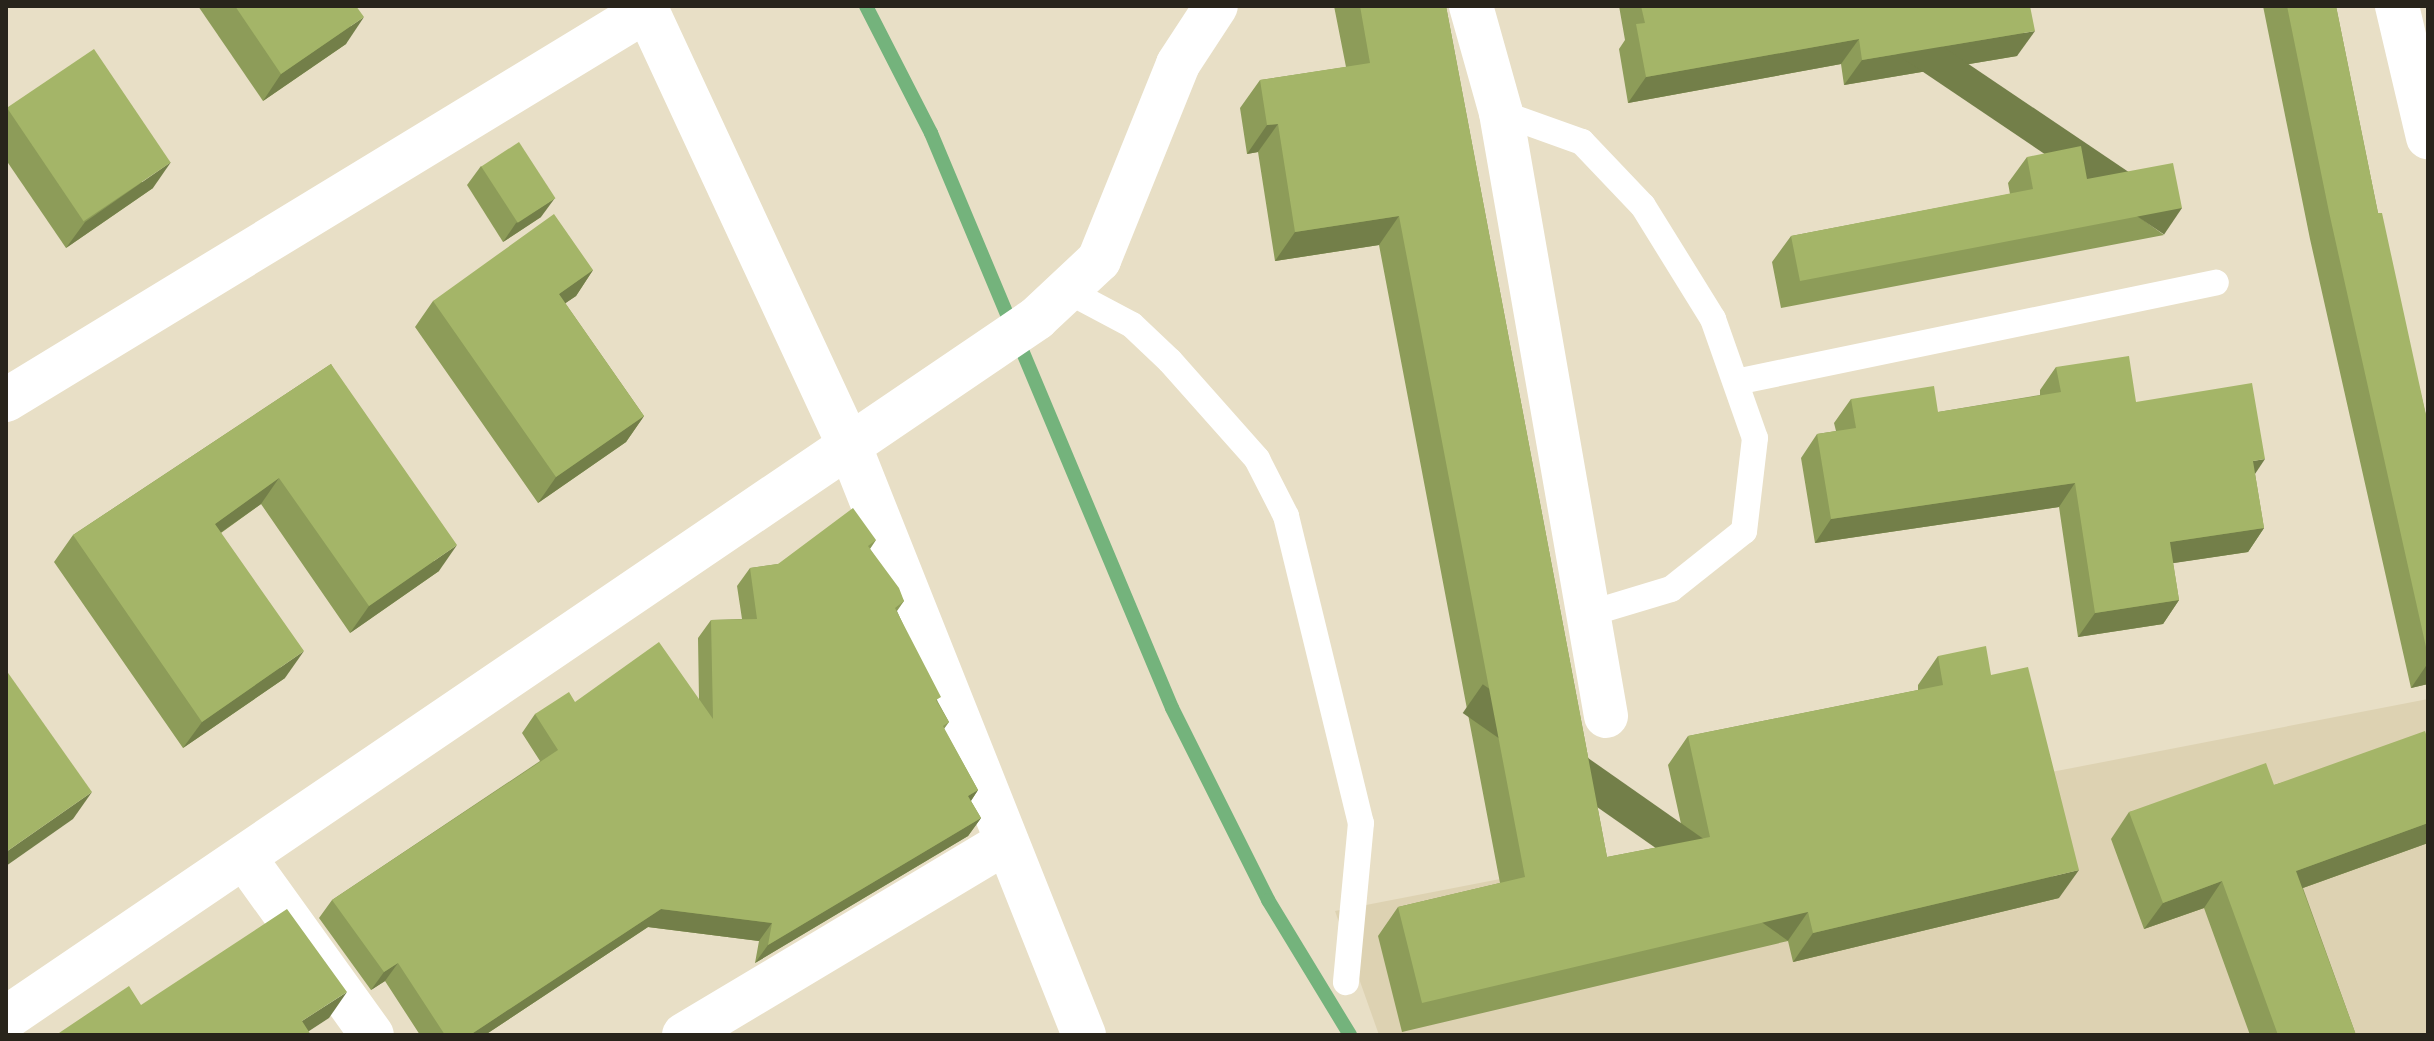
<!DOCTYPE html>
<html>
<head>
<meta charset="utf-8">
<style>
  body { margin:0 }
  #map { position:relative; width:2434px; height:1041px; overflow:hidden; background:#e8dfc6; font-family:"PT Sans Narrow",sans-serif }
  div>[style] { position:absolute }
  .built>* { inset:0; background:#ddd2b2 }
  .stream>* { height:14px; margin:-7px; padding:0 7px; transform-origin:7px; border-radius:7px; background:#74b37c }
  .lane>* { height:26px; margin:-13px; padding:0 13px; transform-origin:13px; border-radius:13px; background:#fff }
  .street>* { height:44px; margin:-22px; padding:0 22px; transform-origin:22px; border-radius:22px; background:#fff }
  .wall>* { inset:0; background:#8d9c59 }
  .shaded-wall>* { inset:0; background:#737f49; transform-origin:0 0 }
  .building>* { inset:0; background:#a4b568; transform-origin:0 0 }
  span { translate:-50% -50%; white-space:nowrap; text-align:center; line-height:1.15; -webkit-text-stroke:8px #fff; paint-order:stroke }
  .frame { position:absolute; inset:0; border:8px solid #28241b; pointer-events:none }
</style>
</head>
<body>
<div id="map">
  <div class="built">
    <i style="clip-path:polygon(2428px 699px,2428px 1035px,1379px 1035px,1335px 911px)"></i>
  </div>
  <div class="stream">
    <i style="left:866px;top:6px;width:143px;rotate:62.9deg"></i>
    <i style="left:931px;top:133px;width:623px;rotate:67.26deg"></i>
    <i style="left:1172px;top:708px;width:215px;rotate:63.4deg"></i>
    <i style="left:1268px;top:900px;width:158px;rotate:58.7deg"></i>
  </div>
  <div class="lane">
    <i style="left:1501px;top:113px;width:86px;rotate:19.7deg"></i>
    <i style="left:1582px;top:142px;width:88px;rotate:46.4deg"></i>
    <i style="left:1643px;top:206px;width:133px;rotate:58.2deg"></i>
    <i style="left:1713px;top:319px;width:126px;rotate:70.6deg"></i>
    <i style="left:1755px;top:438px;width:94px;rotate:96.7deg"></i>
    <i style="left:1744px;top:531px;width:93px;rotate:141.5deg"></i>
    <i style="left:1671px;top:589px;width:87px;rotate:163.2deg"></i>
    <i style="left:1068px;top:291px;width:72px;rotate:28deg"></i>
    <i style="left:1132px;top:325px;width:52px;rotate:43.5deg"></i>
    <i style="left:1170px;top:361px;width:131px;rotate:48.4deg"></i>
    <i style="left:1257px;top:459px;width:64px;rotate:63deg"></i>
    <i style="left:1286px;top:516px;width:316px;rotate:76.3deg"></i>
    <i style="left:1361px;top:823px;width:160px;rotate:95.4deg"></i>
    <i style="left:1736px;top:382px;width:490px;rotate:-11.7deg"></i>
  </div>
  <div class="street">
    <i style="left:645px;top:6px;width:486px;rotate:65.1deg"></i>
    <i style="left:850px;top:447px;width:633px;rotate:68.3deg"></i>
    <i style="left:1471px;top:6px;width:111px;rotate:74.3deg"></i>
    <i style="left:1501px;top:113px;width:612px;rotate:80.12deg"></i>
    <i style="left:2397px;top:6px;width:135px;rotate:76.7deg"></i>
    <i style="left:6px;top:400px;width:750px;rotate:-31.32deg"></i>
    <i style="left:244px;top:857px;width:219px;rotate:54.3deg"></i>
    <i style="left:6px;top:1018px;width:1246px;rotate:-34.17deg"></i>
    <i style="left:1037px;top:318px;width:85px;rotate:-43.1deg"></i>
    <i style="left:1099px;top:260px;width:211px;rotate:-68deg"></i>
    <i style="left:1178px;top:64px;width:69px;rotate:-56.8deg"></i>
    <i style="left:684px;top:1035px;width:376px;rotate:-30.9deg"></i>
  </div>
  <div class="wall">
    <i style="clip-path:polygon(198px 6px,356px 6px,346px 44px,263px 101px)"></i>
    <i style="clip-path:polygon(1334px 6px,1446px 6px,1607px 857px,1685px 842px,1668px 765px,1688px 736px,1918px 690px,1918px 685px,1938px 656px,1991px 675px,2059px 898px,1793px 962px,1788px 941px,1402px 1032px,1378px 936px,1398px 907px,1500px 883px,1379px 245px,1275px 261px,1258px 152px,1247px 154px,1240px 108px,1260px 80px,1346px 67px)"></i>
    <i style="clip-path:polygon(1619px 6px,2030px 6px,2017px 56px,1844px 85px,1841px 64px,1628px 103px,1619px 49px,1625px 40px)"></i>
    <i style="clip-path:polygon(2263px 6px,2336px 6px,2378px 213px,2428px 424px,2428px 684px,2411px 688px,2310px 239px)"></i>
    <i style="clip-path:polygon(7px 108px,153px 188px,66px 248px,6px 160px,6px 110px)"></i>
    <i style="clip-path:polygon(2027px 157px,2087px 179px,2164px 235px,1781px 308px,1772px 262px,1791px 236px,2010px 194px,2008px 183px)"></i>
    <i style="clip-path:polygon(481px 166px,541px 217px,503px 242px,467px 185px)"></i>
    <i style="clip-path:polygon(593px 270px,576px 296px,565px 303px,644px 416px,626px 442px,538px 503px,415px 327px,433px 301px)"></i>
    <i style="clip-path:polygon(331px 364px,439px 571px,350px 633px,261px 504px,221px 533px,285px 678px,183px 748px,54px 562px,73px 535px)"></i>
    <i style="clip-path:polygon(2056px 367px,2136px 402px,2255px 474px,2264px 528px,2248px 552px,2173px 563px,2179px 600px,2163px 624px,2078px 637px,2059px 507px,1815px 543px,1801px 458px,1817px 434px,1836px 431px,1834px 423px,1851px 399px,1938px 412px,2040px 395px,2040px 390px)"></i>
    <i style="clip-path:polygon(876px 540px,870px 549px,904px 601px,897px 611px,938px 702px,949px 722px,944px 729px,978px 790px,971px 801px,981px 818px,968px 836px,755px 963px,759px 941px,648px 927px,485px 1035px,420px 1035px,385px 981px,371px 990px,319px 918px,332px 900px,540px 761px,522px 733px,535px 714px,575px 702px,699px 700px,698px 638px,711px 620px,742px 619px,737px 586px,750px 568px,778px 564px)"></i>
    <i style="clip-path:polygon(2428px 740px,2428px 843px,2303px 888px,2356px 1035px,2250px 1035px,2204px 908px,2144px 929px,2111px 839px,2129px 812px,2274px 785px)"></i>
  </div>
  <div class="shaded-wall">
    <i style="clip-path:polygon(364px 17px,346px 44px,263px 101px,281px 74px)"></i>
    <i style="clip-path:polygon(2035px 31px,2017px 56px,1844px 85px,1862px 60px)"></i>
    <i style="clip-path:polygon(1859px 39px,1841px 64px,1628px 103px,1646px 77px)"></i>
    <i style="clip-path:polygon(1278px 124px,1258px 152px,1247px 154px,1267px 125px)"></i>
    <i style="clip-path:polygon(171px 162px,153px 188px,66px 248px,85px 222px)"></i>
    <i style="clip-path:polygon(555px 198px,541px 217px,503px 242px,516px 223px)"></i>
    <i style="left:2182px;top:208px;width:32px;height:389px;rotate:124deg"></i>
    <i style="clip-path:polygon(1399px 216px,1379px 245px,1275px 261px,1295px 232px)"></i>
    <i style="clip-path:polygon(593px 270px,576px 296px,541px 320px,559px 294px)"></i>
    <i style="clip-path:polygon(644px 416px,626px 442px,538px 503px,556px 477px)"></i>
    <i style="clip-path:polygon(2265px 459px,2249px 483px,2253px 461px)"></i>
    <i style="clip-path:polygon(279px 478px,261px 504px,196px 550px,215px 524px)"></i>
    <i style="clip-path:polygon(2075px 483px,2059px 507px,1815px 543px,1831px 519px)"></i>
    <i style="clip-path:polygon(2264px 528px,2248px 552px,2154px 566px,2170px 542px)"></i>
    <i style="clip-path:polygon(457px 545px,439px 571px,350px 633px,369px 606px)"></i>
    <i style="clip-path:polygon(2179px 600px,2163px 624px,2078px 637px,2095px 613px)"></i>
    <i style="clip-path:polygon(304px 651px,285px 678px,183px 748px,202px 722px)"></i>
    <i style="clip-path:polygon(2428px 663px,2428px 684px,2411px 688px)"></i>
    <i style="clip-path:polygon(978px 790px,966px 808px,968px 796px)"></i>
    <i style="clip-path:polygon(92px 792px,73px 819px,6px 866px,6px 852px)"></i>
    <i style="clip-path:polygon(981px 818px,968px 836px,755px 963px,768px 945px)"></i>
    <i style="clip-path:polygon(2428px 823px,2428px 843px,2278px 897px,2296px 871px)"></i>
    <i style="clip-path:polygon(2079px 870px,2059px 898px,1793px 962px,1813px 933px)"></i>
    <i style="clip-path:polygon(2222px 881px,2204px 908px,2144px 929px,2163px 903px)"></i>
    <i style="clip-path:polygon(661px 909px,772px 923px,759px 941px,648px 927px,485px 1035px,470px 1035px)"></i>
    <i style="left:1808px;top:912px;width:35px;height:397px;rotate:125deg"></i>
    <i style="clip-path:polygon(398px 963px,385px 981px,371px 990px,384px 972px)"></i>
    <i style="clip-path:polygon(347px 992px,329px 1018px,303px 1035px,302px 1021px)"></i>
  </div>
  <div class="building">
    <i style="clip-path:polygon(235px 6px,356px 6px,364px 17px,281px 74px)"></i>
    <i style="clip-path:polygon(1360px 6px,1446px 6px,1607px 857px,1710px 837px,1688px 736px,1943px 685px,1938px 656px,1986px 646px,1991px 675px,2028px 667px,2079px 870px,1813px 933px,1808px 912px,1422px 1003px,1398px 907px,1525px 877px,1399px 216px,1295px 232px,1278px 124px,1267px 125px,1260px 80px,1370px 63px)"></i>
    <i style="clip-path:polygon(1641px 6px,2030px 6px,2035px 31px,1862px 60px,1859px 39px,1646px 77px,1636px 24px,1645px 23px)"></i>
    <i style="clip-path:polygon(2287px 6px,2336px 6px,2378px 213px,2382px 213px,2428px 424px,2428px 656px,2329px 212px)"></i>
    <i style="left:94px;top:49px;width:137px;height:105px;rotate:56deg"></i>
    <i style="left:519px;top:142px;width:67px;height:45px;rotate:57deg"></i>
    <i style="clip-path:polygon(2081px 146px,2087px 179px,2173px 163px,2182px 208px,1800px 281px,1791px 236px,2033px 189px,2027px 157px)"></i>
    <i style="clip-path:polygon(554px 214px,593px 270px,559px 294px,644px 416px,556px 477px,433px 301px)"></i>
    <i style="clip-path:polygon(2129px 356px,2136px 402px,2252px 383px,2265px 459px,2253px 461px,2264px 528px,2170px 542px,2179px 600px,2095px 613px,2075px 483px,1831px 519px,1817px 434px,1856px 428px,1851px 399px,1934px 386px,1938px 412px,2061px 392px,2056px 367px)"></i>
    <i style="clip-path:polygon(331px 364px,457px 545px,369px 606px,279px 478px,215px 524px,304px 651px,202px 722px,73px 535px)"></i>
    <i style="clip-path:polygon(853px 508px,876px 540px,868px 546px,899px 588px,904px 601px,895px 608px,941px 697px,936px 700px,949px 722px,943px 726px,978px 790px,968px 796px,981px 818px,768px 945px,772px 923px,661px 909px,470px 1035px,445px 1035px,398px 963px,384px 972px,332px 900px,558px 750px,535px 714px,569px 692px,575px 702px,659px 642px,713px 719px,711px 620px,757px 619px,750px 568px,778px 564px)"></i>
    <i style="clip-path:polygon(6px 670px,92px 792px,6px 852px)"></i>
    <i style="clip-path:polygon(2425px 731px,2428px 740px,2428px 823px,2296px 871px,2356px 1035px,2278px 1035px,2222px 881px,2163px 903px,2129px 812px,2266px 763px,2274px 785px)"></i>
    <i style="clip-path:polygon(287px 909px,347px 992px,302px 1021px,311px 1035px,56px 1035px,129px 986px,141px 1005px)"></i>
  </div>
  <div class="frame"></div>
</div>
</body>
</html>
